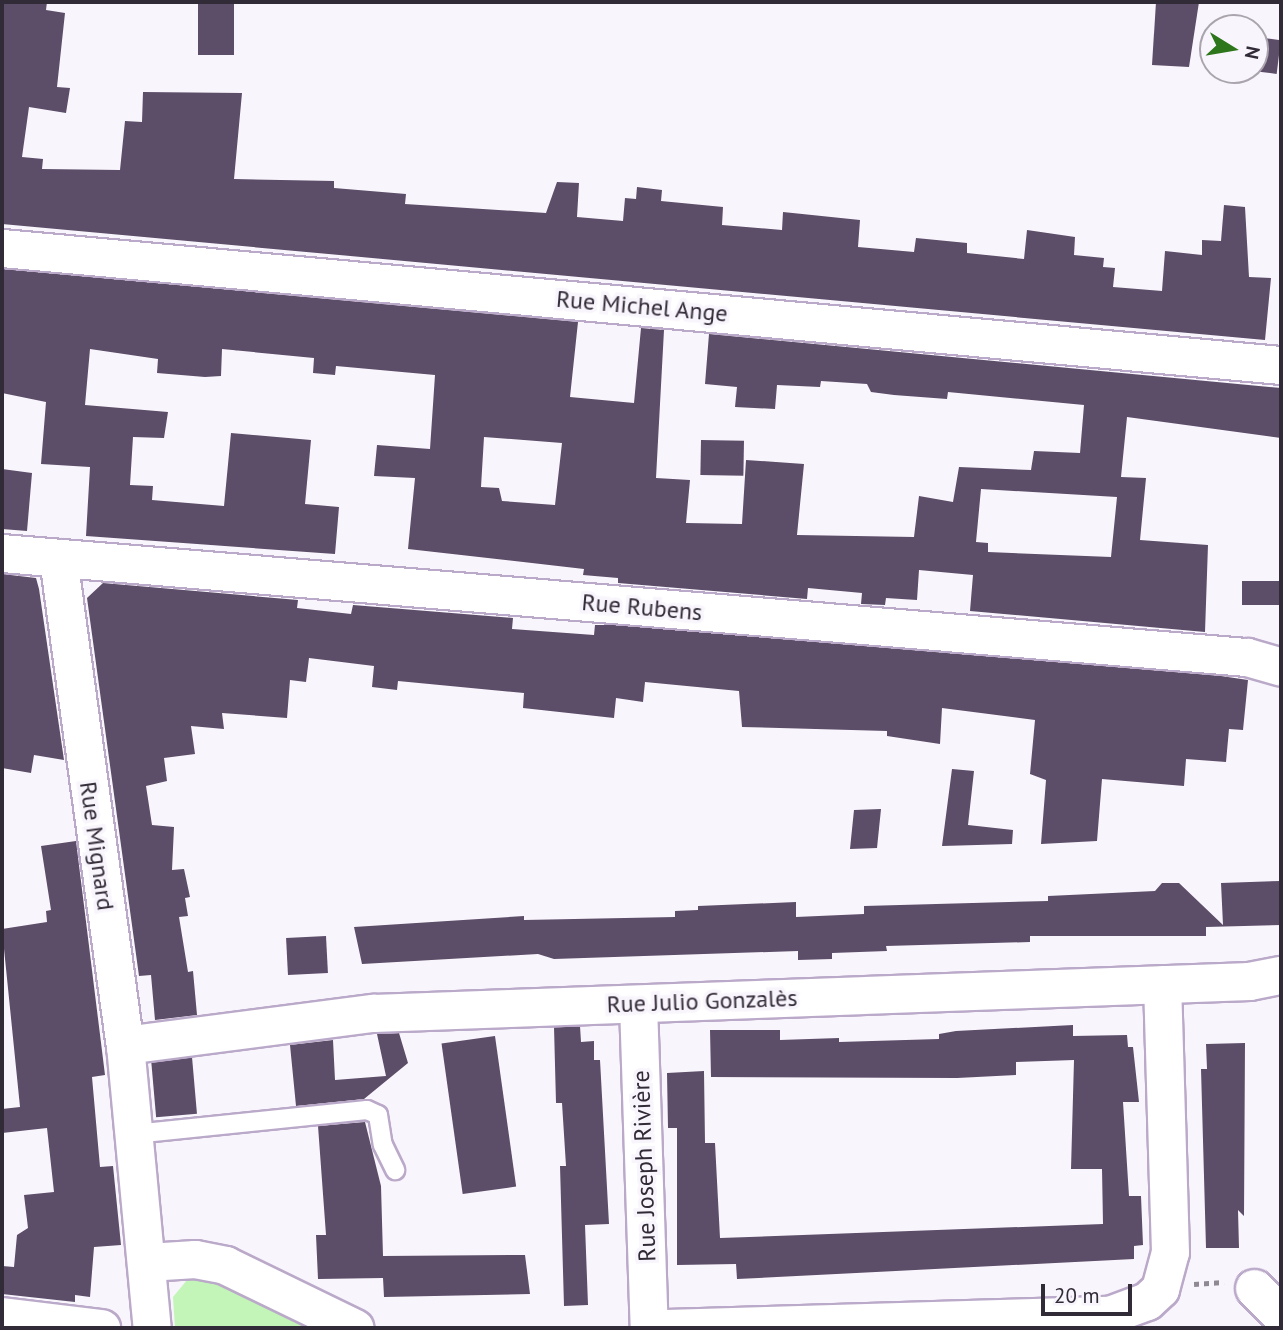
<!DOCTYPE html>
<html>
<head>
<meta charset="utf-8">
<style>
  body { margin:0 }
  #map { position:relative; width:1283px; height:1330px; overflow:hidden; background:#f9f5fc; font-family:"PT Sans",sans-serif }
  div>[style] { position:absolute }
  .green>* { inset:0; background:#c2f5b7 }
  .building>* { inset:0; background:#5c4d69; transform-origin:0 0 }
  .path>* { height:4.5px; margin-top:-2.25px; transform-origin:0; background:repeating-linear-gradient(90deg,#8f8993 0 5px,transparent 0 10px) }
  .roads { filter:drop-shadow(2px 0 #baa9c9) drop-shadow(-2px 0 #baa9c9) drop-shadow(0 2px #baa9c9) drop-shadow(0 -2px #baa9c9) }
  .lane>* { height:18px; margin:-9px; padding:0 9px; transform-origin:9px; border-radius:9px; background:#fff }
  .street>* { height:37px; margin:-18.5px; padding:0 18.5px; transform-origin:18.5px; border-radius:18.5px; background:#fff }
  span { translate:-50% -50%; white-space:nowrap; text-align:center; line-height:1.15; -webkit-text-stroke:7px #f9f5fc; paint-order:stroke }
  .street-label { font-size:24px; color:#312a37 }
  .frame { position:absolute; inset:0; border:4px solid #312a37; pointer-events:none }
  .north { position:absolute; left:1199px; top:14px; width:70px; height:70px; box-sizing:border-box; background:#f9f5fc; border:2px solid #a9a4ad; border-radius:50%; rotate:101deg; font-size:19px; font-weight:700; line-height:28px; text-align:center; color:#312a37 }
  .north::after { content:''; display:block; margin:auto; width:24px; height:32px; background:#2d761b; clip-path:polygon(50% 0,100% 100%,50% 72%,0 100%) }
  .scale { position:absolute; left:1041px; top:1284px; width:91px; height:32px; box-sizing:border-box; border:4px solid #312a37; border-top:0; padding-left:9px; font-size:21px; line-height:24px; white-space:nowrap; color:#312a37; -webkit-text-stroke:5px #f9f5fc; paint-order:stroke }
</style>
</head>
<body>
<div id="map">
  <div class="green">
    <i style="clip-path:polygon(207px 1277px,303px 1314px,319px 1328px,175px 1328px,173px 1297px,187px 1280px)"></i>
  </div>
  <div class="building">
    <i style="clip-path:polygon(2px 2px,47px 2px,46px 10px,65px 13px,57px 87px,70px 88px,66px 113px,29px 107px,22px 157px,43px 159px,42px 169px,120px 170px,125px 121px,142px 122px,143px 92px,242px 93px,234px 179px,334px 181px,334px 188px,406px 194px,405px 204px,546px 213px,557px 182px,579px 183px,577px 217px,623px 221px,625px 198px,636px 199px,637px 187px,662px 190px,661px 201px,723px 207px,722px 225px,782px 230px,783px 212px,860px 220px,858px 247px,914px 252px,916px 238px,967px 243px,967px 253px,1024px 259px,1027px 230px,1075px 237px,1074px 255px,1104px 258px,1103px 267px,1115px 268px,1113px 287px,1162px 291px,1165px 251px,1202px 255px,1202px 240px,1221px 241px,1224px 205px,1245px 207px,1249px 277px,1271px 278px,1265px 340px,2px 224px)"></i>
    <i style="left:198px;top:2px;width:36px;height:53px"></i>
    <i style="clip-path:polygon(1156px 2px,1199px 2px,1189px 67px,1152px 65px)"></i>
    <i style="left:1255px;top:37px;width:26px;height:34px;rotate:7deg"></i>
    <i style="clip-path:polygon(evenodd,2px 269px,578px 322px,570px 397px,634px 403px,641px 328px,664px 330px,656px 478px,690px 480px,686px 523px,742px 524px,746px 460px,804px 464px,797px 535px,914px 537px,919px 496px,953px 502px,959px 467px,1031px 470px,1034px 451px,1080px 453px,1084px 405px,948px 392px,947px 399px,894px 395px,871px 392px,867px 384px,821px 381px,820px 387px,777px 385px,775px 409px,735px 407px,737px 387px,705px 384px,709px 334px,1281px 388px,1281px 438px,1127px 417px,1121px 477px,1146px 478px,1140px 540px,1208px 545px,1205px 632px,970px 611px,973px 575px,919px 570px,917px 600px,886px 598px,885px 605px,861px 604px,862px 593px,808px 588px,807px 599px,618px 583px,618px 578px,583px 575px,584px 569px,408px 549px,415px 478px,374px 476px,377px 445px,430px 449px,435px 375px,336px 366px,335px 375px,313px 373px,314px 358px,222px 349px,221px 376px,205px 377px,157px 373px,158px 359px,90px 349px,85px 405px,168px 412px,164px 438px,133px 437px,130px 485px,153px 486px,152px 500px,224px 506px,231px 433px,311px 440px,305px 504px,339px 507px,335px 554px,86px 536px,90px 467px,41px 464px,46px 402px,2px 393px,2px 269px,484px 437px,562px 443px,555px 505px,502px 501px,499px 488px,481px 487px,484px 437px,2px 269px,981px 489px,1117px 497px,1111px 557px,988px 552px,988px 543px,976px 542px,981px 489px)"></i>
    <i style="left:701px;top:440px;width:43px;height:35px;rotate:1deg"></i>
    <i style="clip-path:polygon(2px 469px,32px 473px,27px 531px,2px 529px)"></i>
    <i style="clip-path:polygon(2px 574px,36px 578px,39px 589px,64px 760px,34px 755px,31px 773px,2px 768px)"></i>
    <i style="left:1242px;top:581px;width:39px;height:24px"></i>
    <i style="clip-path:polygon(103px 583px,298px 600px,297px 608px,351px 614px,353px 605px,513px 618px,512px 629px,594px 635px,595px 625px,614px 625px,1221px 676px,1248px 680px,1243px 730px,1229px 729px,1226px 762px,1186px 759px,1184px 786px,1102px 779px,1097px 841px,1041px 844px,1046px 780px,1030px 774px,1035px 720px,942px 708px,940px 744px,887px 736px,887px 731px,742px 727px,739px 691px,645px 682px,643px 702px,616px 698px,614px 718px,523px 708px,524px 693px,398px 681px,397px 690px,372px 687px,374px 666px,309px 658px,306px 682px,290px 680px,287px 718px,222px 713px,224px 729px,191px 726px,195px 754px,164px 758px,167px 781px,146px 786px,152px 825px,174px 827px,172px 870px,184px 869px,190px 897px,185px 898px,188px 916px,179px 917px,188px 972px,193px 971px,197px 1015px,155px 1020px,151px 975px,139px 976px,87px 598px)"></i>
    <i style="clip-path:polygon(952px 769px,974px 771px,968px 825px,1013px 830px,1012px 844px,942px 846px)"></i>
    <i style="clip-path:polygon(881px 809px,877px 848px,850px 849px,854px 810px)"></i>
    <i style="clip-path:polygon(76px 841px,105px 1075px,92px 1077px,100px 1167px,113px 1166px,121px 1245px,94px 1247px,90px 1297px,75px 1295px,75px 1302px,2px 1294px,2px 1266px,14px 1267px,17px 1235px,28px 1228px,24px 1195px,54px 1192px,47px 1128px,2px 1133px,2px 1109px,20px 1107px,2px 929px,47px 922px,46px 911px,51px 910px,41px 846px)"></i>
    <i style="clip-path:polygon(1281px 881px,1281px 925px,1206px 927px,1206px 936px,1030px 936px,1030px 942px,886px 946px,887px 951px,832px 953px,832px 959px,798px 960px,798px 951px,554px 959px,538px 954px,362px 964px,354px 927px,524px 916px,524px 920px,675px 917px,675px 911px,698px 910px,698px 906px,796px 902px,796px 917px,864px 914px,864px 906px,1048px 901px,1048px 896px,1155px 891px,1162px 883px,1179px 883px,1223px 925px,1221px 883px)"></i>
    <i style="left:326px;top:936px;width:37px;height:40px;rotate:87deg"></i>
    <i style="clip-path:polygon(1073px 1025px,1073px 1036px,1127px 1035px,1128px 1047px,1133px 1047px,1139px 1102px,1123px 1102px,1129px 1196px,1141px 1196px,1143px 1245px,1134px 1246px,1134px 1259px,737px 1279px,736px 1264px,677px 1265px,677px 1128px,668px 1128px,667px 1073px,704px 1071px,705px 1143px,715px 1143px,720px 1238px,1103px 1224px,1102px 1169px,1071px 1169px,1074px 1060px,1016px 1062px,1016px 1075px,957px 1078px,711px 1077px,710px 1030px,780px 1030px,780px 1040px,839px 1038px,839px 1042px,939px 1039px,939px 1034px,956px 1031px)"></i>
    <i style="clip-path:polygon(580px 1026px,581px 1042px,594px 1041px,594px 1060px,600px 1060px,609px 1224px,585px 1225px,588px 1305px,564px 1306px,560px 1166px,566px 1166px,562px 1103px,556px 1103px,554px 1027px)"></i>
    <i style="clip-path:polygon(399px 1033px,408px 1063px,364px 1099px,296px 1106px,290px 1045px,333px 1040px,335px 1080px,386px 1076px,377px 1034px)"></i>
    <i style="left:495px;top:1036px;width:152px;height:54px;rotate:82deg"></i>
    <i style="clip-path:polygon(1245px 1043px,1244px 1216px,1238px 1210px,1239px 1248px,1206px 1248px,1201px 1069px,1207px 1069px,1206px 1044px)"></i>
    <i style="left:192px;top:1057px;width:57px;height:41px;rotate:85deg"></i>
    <i style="clip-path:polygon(365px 1122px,381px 1186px,383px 1256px,525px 1255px,530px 1294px,384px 1297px,383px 1278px,318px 1279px,316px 1235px,326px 1235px,318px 1126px)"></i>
  </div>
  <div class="path">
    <i style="left:1194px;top:1284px;width:30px;rotate:-4deg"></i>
  </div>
  <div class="roads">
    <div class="lane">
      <i style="left:134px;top:1134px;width:234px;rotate:-5.9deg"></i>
      <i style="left:367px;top:1110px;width:12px;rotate:24deg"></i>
      <i style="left:378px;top:1115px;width:30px;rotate:81deg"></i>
      <i style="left:383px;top:1145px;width:28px;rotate:64deg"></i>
    </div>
    <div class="street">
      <i style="left:2px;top:248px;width:1284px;rotate:5.23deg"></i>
      <i style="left:2px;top:553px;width:1249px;rotate:4.78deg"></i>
      <i style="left:1247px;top:657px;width:35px;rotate:16deg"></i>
      <i style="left:58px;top:558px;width:492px;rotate:82.2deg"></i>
      <i style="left:125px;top:1045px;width:284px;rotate:84.6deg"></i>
      <i style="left:638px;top:1004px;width:324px;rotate:88.1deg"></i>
      <i style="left:125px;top:1045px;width:250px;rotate:-7.4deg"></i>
      <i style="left:373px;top:1013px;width:877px;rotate:-2.09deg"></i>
      <i style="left:1249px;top:981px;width:33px;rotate:-11deg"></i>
      <i style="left:147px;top:1262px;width:48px;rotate:-3.6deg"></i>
      <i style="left:195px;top:1259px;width:31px;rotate:11deg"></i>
      <i style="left:225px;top:1265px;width:144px;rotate:25.9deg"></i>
      <i style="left:1254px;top:1288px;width:38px;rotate:45deg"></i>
      <i style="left:2px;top:1316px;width:100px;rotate:6.9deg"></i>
      <i style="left:666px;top:1328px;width:443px;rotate:-1.7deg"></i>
      <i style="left:1109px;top:1315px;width:40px;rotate:-20.2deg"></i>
      <i style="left:1147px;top:1301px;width:18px;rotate:-43deg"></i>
      <i style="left:1160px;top:1289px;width:38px;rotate:-75deg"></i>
      <i style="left:1170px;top:1252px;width:268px;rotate:-91.7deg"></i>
    </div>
  </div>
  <div class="street-label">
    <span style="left:642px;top:306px;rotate:5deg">Rue Michel Ange</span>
    <span style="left:642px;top:607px;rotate:5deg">Rue Rubens</span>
    <span style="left:97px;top:846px;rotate:82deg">Rue Mignard</span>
    <span style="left:702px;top:1001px;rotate:-2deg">Rue Julio Gonzalès</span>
    <span style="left:644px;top:1166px;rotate:-92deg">Rue Joseph Rivière</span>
  </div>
  <div class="frame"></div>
  <div class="north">N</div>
  <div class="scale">20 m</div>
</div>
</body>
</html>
